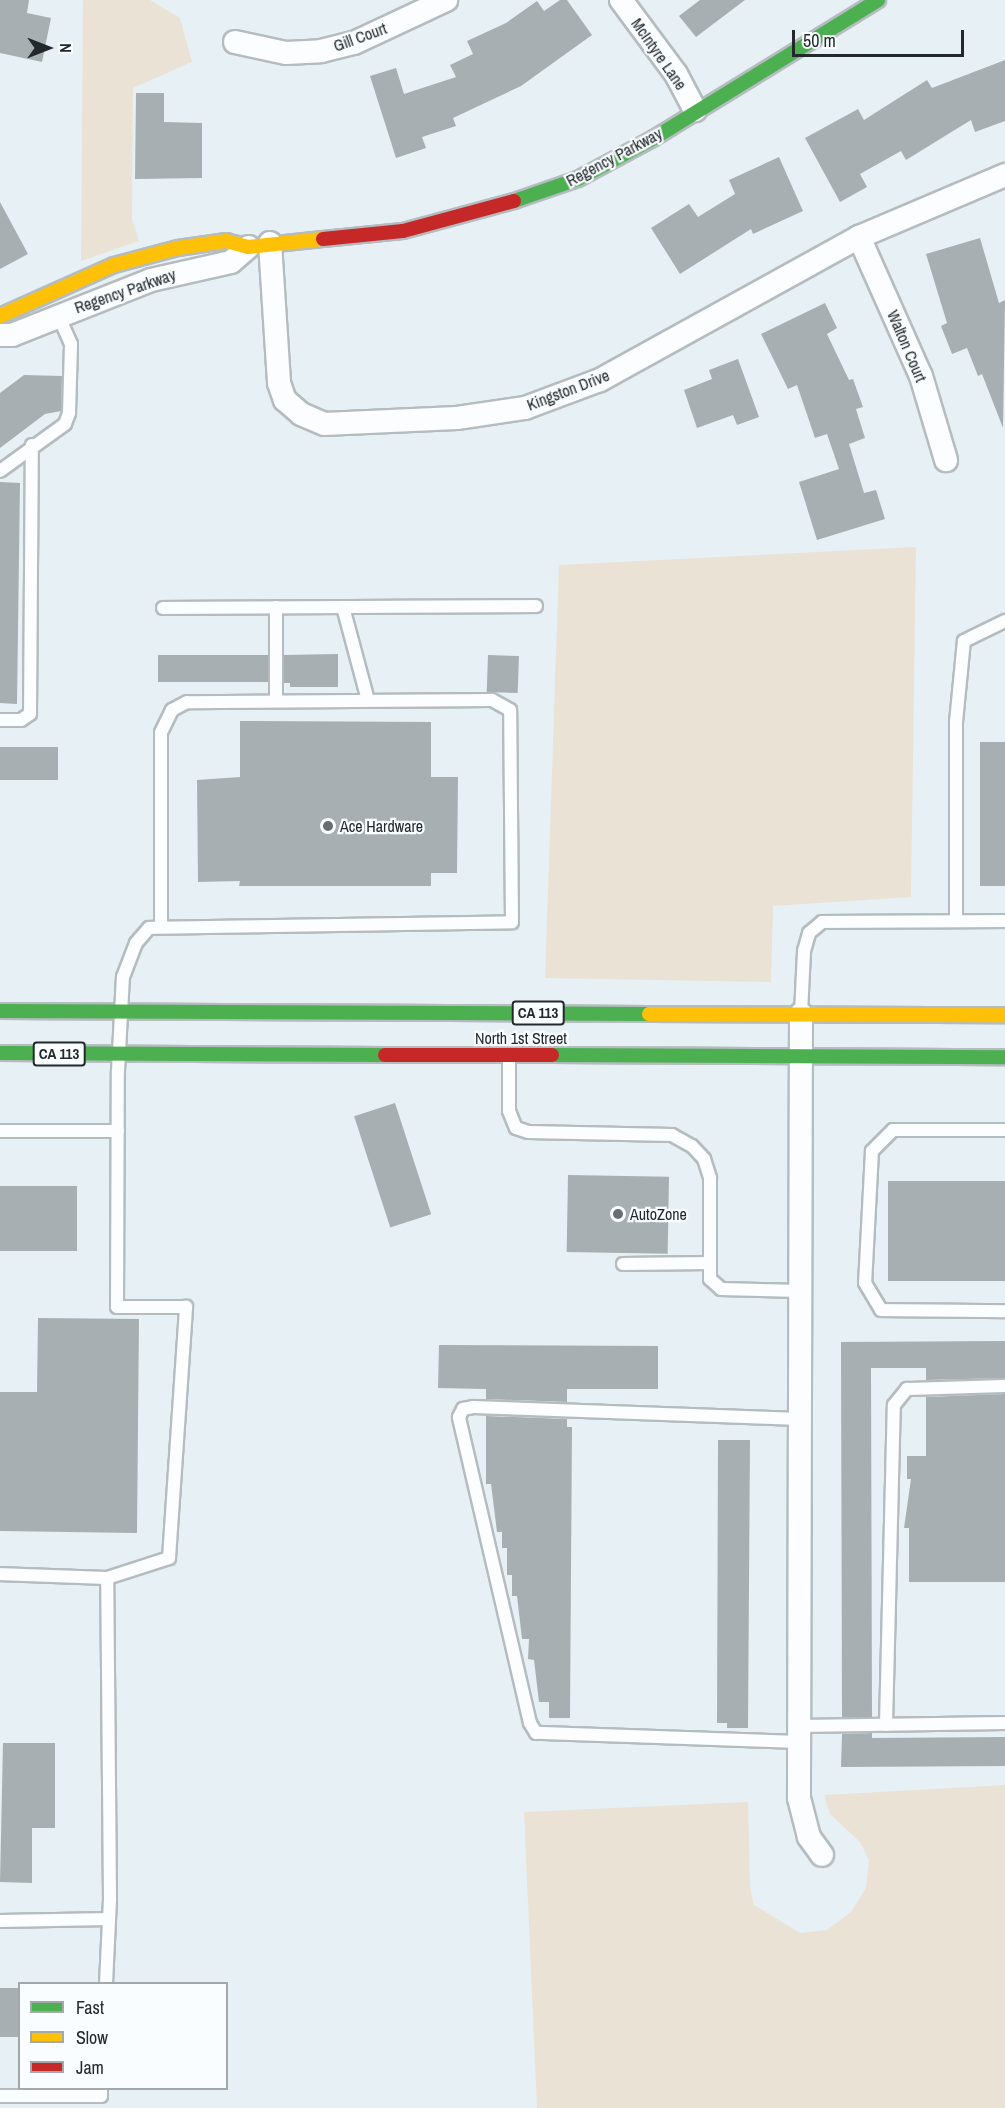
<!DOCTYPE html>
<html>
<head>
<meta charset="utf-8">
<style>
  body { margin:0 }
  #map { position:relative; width:1005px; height:2108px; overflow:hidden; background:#e7f0f5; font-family:"Archivo Narrow",sans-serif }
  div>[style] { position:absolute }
  .green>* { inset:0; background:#eae3d5 }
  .building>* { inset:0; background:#a7afb2; transform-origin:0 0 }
  .roads { filter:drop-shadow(2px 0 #b5bcc0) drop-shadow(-2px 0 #b5bcc0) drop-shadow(0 2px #b5bcc0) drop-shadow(0 -2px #b5bcc0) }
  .lane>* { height:12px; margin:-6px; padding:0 6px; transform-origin:6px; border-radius:6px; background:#fbfdfe }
  .street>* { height:22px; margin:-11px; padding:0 11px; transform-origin:11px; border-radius:11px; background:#fbfdfe }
  .fast>* { height:14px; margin:-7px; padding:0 7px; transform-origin:7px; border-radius:7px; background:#4caf50 }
  .slow>* { height:14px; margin:-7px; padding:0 7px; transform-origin:7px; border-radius:7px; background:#ffc107 }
  .jam>* { height:14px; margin:-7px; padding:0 7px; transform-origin:7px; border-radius:7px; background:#c62828 }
  .dots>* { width:16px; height:16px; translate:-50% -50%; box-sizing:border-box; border:3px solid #f9fdff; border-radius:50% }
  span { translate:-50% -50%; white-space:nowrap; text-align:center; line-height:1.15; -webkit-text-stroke:4.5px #f9fdff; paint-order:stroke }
  .shield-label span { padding:2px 4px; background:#f9fdff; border:2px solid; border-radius:4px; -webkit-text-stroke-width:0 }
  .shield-label { font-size:15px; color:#22282c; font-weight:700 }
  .street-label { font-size:16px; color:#22282c }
  .poi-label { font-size:16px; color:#22282c }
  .left { translate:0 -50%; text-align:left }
  .legend { position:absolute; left:18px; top:1982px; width:210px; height:108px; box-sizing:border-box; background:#f9fdff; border:2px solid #a3a8ab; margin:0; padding:8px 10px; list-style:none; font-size:18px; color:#22282c }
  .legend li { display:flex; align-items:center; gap:12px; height:30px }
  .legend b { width:30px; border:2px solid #a3a8ab }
  .north { position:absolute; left:18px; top:18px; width:60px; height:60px; -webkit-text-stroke:4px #f9fdff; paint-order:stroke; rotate:90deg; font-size:16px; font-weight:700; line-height:24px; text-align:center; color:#22282c }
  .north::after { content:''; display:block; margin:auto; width:21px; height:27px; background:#22282c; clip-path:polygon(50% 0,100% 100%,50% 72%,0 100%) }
  .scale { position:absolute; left:792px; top:30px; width:172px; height:27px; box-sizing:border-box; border:3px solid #22282c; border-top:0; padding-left:8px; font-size:18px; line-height:21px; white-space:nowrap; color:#22282c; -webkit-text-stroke:4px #f9fdff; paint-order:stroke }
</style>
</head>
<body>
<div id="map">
  <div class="green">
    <i style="clip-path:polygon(83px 0,150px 0,180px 18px,192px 62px,133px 88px,132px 219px,139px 241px,81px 261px)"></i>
    <i style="clip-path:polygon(916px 547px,911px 897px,773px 906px,771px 982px,545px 978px,559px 565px)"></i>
    <i style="clip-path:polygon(1005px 1785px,1005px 2108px,537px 2108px,524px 1812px,748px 1802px,750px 1888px,754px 1905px,800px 1933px,827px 1930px,851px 1912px,866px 1888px,869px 1860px,860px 1842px,830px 1814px,824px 1795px)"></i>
  </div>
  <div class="building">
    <i style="clip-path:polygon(0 0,29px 0,27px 13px,51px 18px,42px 62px,0 53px)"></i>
    <i style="clip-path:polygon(560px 0,567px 0,592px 35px,521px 86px,453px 118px,456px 126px,422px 137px,426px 148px,396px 158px,370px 76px,396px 68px,404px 94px,456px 77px,450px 65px,473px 54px,467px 41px,506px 23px,537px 1px,544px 11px)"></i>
    <i style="clip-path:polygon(700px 0,745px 0,696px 37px,679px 16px)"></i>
    <i style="clip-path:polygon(1005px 60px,1005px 121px,975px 132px,971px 120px,906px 160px,901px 151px,860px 174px,867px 187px,840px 202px,805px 138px,858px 109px,864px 120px,927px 80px,932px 88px)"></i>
    <i style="clip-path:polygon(136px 93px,164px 93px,164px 122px,202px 123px,202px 178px,135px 179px)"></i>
    <i style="clip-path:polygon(779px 157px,803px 211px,753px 234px,751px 229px,680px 274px,651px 228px,689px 204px,698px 217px,735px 194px,729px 180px)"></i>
    <i style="clip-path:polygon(0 202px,28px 254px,0 269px)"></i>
    <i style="clip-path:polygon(980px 238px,999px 303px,1005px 300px,1003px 428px,982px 374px,978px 376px,967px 348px,952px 354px,941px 326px,947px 323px,926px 254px)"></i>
    <i style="clip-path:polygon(825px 303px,837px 328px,827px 334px,849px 380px,853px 379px,863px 407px,856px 409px,865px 438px,849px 444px,864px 493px,876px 490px,885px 519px,817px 540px,799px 482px,839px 469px,827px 434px,815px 438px,797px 385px,788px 389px,761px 334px)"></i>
    <i style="clip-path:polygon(738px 359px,759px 417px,737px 425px,733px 415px,697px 428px,684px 390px,712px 379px,709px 370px)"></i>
    <i style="clip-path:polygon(24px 375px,62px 376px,61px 411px,45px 414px,0 448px,0 393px)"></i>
    <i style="clip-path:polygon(0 482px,20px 483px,17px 704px,0 703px)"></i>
    <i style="clip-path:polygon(338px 654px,338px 687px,290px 687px,290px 683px,284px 683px,284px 655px)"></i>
    <i style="left:158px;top:655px;width:110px;height:27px"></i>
    <i style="left:488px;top:655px;width:31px;height:37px;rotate:2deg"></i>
    <i style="clip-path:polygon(240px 721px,431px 722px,431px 777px,458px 777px,457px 873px,431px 873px,431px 886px,239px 886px,240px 881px,198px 882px,197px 780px,240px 777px)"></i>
    <i style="left:980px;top:742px;width:25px;height:144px"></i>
    <i style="left:0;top:747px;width:58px;height:33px"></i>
    <i style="left:395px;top:1103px;width:117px;height:43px;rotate:72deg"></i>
    <i style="left:568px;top:1175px;width:101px;height:77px;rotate:1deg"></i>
    <i style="left:888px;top:1181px;width:117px;height:100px"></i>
    <i style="left:0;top:1186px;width:77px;height:65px"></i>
    <i style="clip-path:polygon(38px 1318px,139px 1319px,137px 1533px,0 1531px,0 1392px,37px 1392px)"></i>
    <i style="clip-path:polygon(1005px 1341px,1005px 1378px,926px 1380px,926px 1368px,871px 1368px,872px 1717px,842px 1717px,841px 1342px)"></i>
    <i style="clip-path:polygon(439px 1345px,658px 1346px,658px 1389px,567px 1389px,567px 1402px,486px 1399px,486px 1389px,438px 1388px)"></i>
    <i style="clip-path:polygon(1005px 1394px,1005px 1582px,909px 1582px,909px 1528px,904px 1528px,911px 1479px,907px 1479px,907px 1456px,926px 1456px,926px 1397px)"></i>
    <i style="clip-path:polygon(486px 1416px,567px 1419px,567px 1427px,572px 1427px,570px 1718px,549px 1718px,549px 1702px,539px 1702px,534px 1660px,528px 1659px,529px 1639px,522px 1639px,517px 1596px,512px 1596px,512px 1575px,507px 1575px,507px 1548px,502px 1548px,502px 1532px,497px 1532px,491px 1484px,486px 1484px)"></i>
    <i style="clip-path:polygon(718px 1440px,750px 1440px,748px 1728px,727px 1728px,727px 1723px,717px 1723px)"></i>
    <i style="clip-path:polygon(872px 1733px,872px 1738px,1005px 1737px,1005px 1766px,841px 1767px,842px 1734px)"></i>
    <i style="clip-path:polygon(3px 1743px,55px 1743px,55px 1828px,32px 1828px,32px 1883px,0 1882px)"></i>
    <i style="left:0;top:1988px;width:20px;height:49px"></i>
  </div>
  <div class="roads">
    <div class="lane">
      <i style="left:0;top:471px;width:80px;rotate:-35.9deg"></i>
      <i style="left:65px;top:424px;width:12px;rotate:-70deg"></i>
      <i style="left:69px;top:413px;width:69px;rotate:-88.3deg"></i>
      <i style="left:71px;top:344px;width:32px;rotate:-114deg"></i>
      <i style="left:276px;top:607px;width:94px;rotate:90deg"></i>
      <i style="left:343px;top:607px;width:96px;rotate:75deg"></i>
      <i style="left:163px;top:608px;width:373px;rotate:-0.3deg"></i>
      <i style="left:0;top:720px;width:21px"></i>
      <i style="left:21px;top:720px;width:11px;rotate:-34deg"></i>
      <i style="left:30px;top:714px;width:269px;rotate:-89.6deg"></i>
      <i style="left:956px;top:921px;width:199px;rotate:-90deg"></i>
      <i style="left:956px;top:722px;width:81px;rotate:-84.4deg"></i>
      <i style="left:964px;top:641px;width:46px;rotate:-26deg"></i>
      <i style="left:801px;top:1013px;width:62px;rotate:-87.2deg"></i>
      <i style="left:804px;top:951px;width:19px;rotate:-74deg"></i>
      <i style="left:809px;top:933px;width:17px;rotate:-40deg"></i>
      <i style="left:822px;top:922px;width:183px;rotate:-0.3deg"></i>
      <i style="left:509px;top:1056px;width:55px;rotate:90deg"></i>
      <i style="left:509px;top:1111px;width:18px;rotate:68deg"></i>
      <i style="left:516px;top:1128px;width:13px;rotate:18deg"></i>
      <i style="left:528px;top:1132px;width:144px;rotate:1.2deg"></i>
      <i style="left:672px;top:1135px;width:23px;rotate:29deg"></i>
      <i style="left:692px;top:1146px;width:18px;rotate:47deg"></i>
      <i style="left:704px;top:1159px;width:20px;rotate:72deg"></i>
      <i style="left:710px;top:1178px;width:101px;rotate:90deg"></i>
      <i style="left:710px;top:1279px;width:15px;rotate:42deg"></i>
      <i style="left:721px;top:1289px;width:79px;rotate:1.5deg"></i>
      <i style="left:1005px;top:1130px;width:112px;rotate:180deg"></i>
      <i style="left:893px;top:1130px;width:30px;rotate:135deg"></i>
      <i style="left:872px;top:1151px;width:132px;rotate:93deg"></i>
      <i style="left:865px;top:1283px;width:31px;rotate:59deg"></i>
      <i style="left:881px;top:1310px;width:124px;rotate:0.5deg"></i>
      <i style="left:0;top:1131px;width:118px"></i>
      <i style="left:623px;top:1264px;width:87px;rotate:-0.7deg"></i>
      <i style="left:0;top:1574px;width:107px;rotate:2.1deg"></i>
      <i style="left:886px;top:1725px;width:320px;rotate:-88.6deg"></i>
      <i style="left:894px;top:1405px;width:21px;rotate:-51deg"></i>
      <i style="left:907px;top:1389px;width:98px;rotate:-1.8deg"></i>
      <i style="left:799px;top:1726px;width:206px;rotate:-0.8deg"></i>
      <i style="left:799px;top:1742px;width:263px;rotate:-178deg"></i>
      <i style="left:536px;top:1733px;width:12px;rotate:-121deg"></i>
      <i style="left:530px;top:1723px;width:314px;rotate:-103.1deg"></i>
      <i style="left:459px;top:1417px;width:9px;rotate:-63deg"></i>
      <i style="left:463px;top:1409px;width:10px;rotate:-11deg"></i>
      <i style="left:473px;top:1407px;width:327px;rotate:2.1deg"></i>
      <i style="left:0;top:1921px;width:109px;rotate:-1.1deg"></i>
      <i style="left:106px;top:1984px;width:85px;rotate:-87.3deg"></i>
      <i style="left:110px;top:1899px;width:321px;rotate:-90.5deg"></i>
      <i style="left:107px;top:1578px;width:65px;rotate:-17.9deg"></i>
      <i style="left:169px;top:1558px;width:252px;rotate:-86.1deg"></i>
      <i style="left:186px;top:1307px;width:69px;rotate:180deg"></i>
      <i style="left:117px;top:1307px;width:236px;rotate:-89.8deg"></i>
      <i style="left:118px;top:1071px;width:94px;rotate:-87deg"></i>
      <i style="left:123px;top:977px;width:36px;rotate:-69deg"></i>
      <i style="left:136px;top:943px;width:20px;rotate:-49deg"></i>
      <i style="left:149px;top:928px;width:363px;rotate:-0.9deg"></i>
      <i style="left:512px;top:922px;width:212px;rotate:-90.5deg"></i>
      <i style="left:510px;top:710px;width:21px;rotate:-151deg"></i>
      <i style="left:492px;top:700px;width:305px;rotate:179.6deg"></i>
      <i style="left:187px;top:702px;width:17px;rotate:152deg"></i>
      <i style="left:172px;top:710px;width:25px;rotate:116deg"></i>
      <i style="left:161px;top:733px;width:194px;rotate:90deg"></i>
      <i style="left:0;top:2096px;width:101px"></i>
      <i style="left:101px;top:2096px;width:8px;rotate:-90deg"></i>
    </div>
    <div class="street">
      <i style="left:621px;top:0;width:92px;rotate:53.4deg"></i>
      <i style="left:676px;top:74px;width:41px;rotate:62.2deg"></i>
      <i style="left:235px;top:42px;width:52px;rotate:12.2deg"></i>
      <i style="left:286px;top:53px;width:35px;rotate:-3deg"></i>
      <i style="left:321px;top:51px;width:34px;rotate:-14deg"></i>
      <i style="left:354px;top:43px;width:102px;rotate:-25.1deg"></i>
      <i style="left:859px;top:237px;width:152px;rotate:66deg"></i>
      <i style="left:921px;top:376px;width:88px;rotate:73.4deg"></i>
      <i style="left:270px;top:243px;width:140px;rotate:86.3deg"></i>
      <i style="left:279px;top:383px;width:18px;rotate:71deg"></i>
      <i style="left:285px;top:400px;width:21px;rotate:41deg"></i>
      <i style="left:301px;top:414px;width:25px;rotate:23deg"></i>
      <i style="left:324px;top:424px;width:133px;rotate:-2.6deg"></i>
      <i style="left:457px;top:418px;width:69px;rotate:-8.4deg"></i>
      <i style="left:525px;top:408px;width:80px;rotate:-20.5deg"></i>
      <i style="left:600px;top:380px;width:296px;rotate:-28.9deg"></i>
      <i style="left:859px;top:237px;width:159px;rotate:-23deg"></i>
      <i style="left:0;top:335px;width:12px"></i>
      <i style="left:12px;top:335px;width:149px;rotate:-21.6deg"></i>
      <i style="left:151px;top:280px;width:82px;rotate:-12.7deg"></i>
      <i style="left:231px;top:262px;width:23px;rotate:-41deg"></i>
      <i style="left:801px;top:1014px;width:784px;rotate:90.15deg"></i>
      <i style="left:799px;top:1798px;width:40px;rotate:75.6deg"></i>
      <i style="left:809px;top:1837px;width:22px;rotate:54deg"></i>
    </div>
    <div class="fast">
      <i style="left:514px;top:201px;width:68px;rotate:-19deg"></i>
      <i style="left:578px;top:179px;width:86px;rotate:-28.3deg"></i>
      <i style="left:654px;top:138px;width:263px;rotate:-31.6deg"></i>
      <i style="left:0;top:1011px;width:649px;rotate:0.26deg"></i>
      <i style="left:0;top:1053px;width:385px;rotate:0.3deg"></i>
      <i style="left:552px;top:1055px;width:453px;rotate:0.3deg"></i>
    </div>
    <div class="slow">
      <i style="left:0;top:316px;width:125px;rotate:-24.1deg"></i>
      <i style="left:114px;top:265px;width:66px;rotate:-14.9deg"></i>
      <i style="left:178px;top:248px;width:49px;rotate:-8.3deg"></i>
      <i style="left:226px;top:241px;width:23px;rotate:15deg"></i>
      <i style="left:248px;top:247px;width:75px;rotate:-6.1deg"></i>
      <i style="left:649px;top:1014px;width:356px;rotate:0.2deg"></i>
    </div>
    <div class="jam">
      <i style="left:323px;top:239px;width:80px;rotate:-5.7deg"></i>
      <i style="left:403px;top:231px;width:115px;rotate:-15.1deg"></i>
      <i style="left:385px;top:1055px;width:167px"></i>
    </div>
  </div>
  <div class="dots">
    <i style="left:328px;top:826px;background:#676e72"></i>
    <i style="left:618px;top:1214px;background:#676e72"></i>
  </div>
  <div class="shield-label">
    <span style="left:538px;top:1013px">CA 113</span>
    <span style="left:59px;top:1054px">CA 113</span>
  </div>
  <div class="street-label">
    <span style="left:360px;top:37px;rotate:-20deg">Gill Court</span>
    <span style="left:659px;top:54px;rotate:55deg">McIntyre Lane</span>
    <span style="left:614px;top:157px;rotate:-28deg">Regency Parkway</span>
    <span style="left:125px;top:291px;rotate:-19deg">Regency Parkway</span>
    <span style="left:907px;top:346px;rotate:67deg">Walton Court</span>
    <span style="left:568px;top:390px;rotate:-21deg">Kingston Drive</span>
    <span style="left:521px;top:1038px">North 1st Street</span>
  </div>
  <div class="poi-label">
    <span class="left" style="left:340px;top:826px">Ace Hardware</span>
    <span class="left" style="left:630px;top:1214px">AutoZone</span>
  </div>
  <ul class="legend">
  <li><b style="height:8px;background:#4caf50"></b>Fast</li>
  <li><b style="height:8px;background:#ffc107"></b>Slow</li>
  <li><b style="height:8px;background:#c62828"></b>Jam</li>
  </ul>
  <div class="north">N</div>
  <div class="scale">50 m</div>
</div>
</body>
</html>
